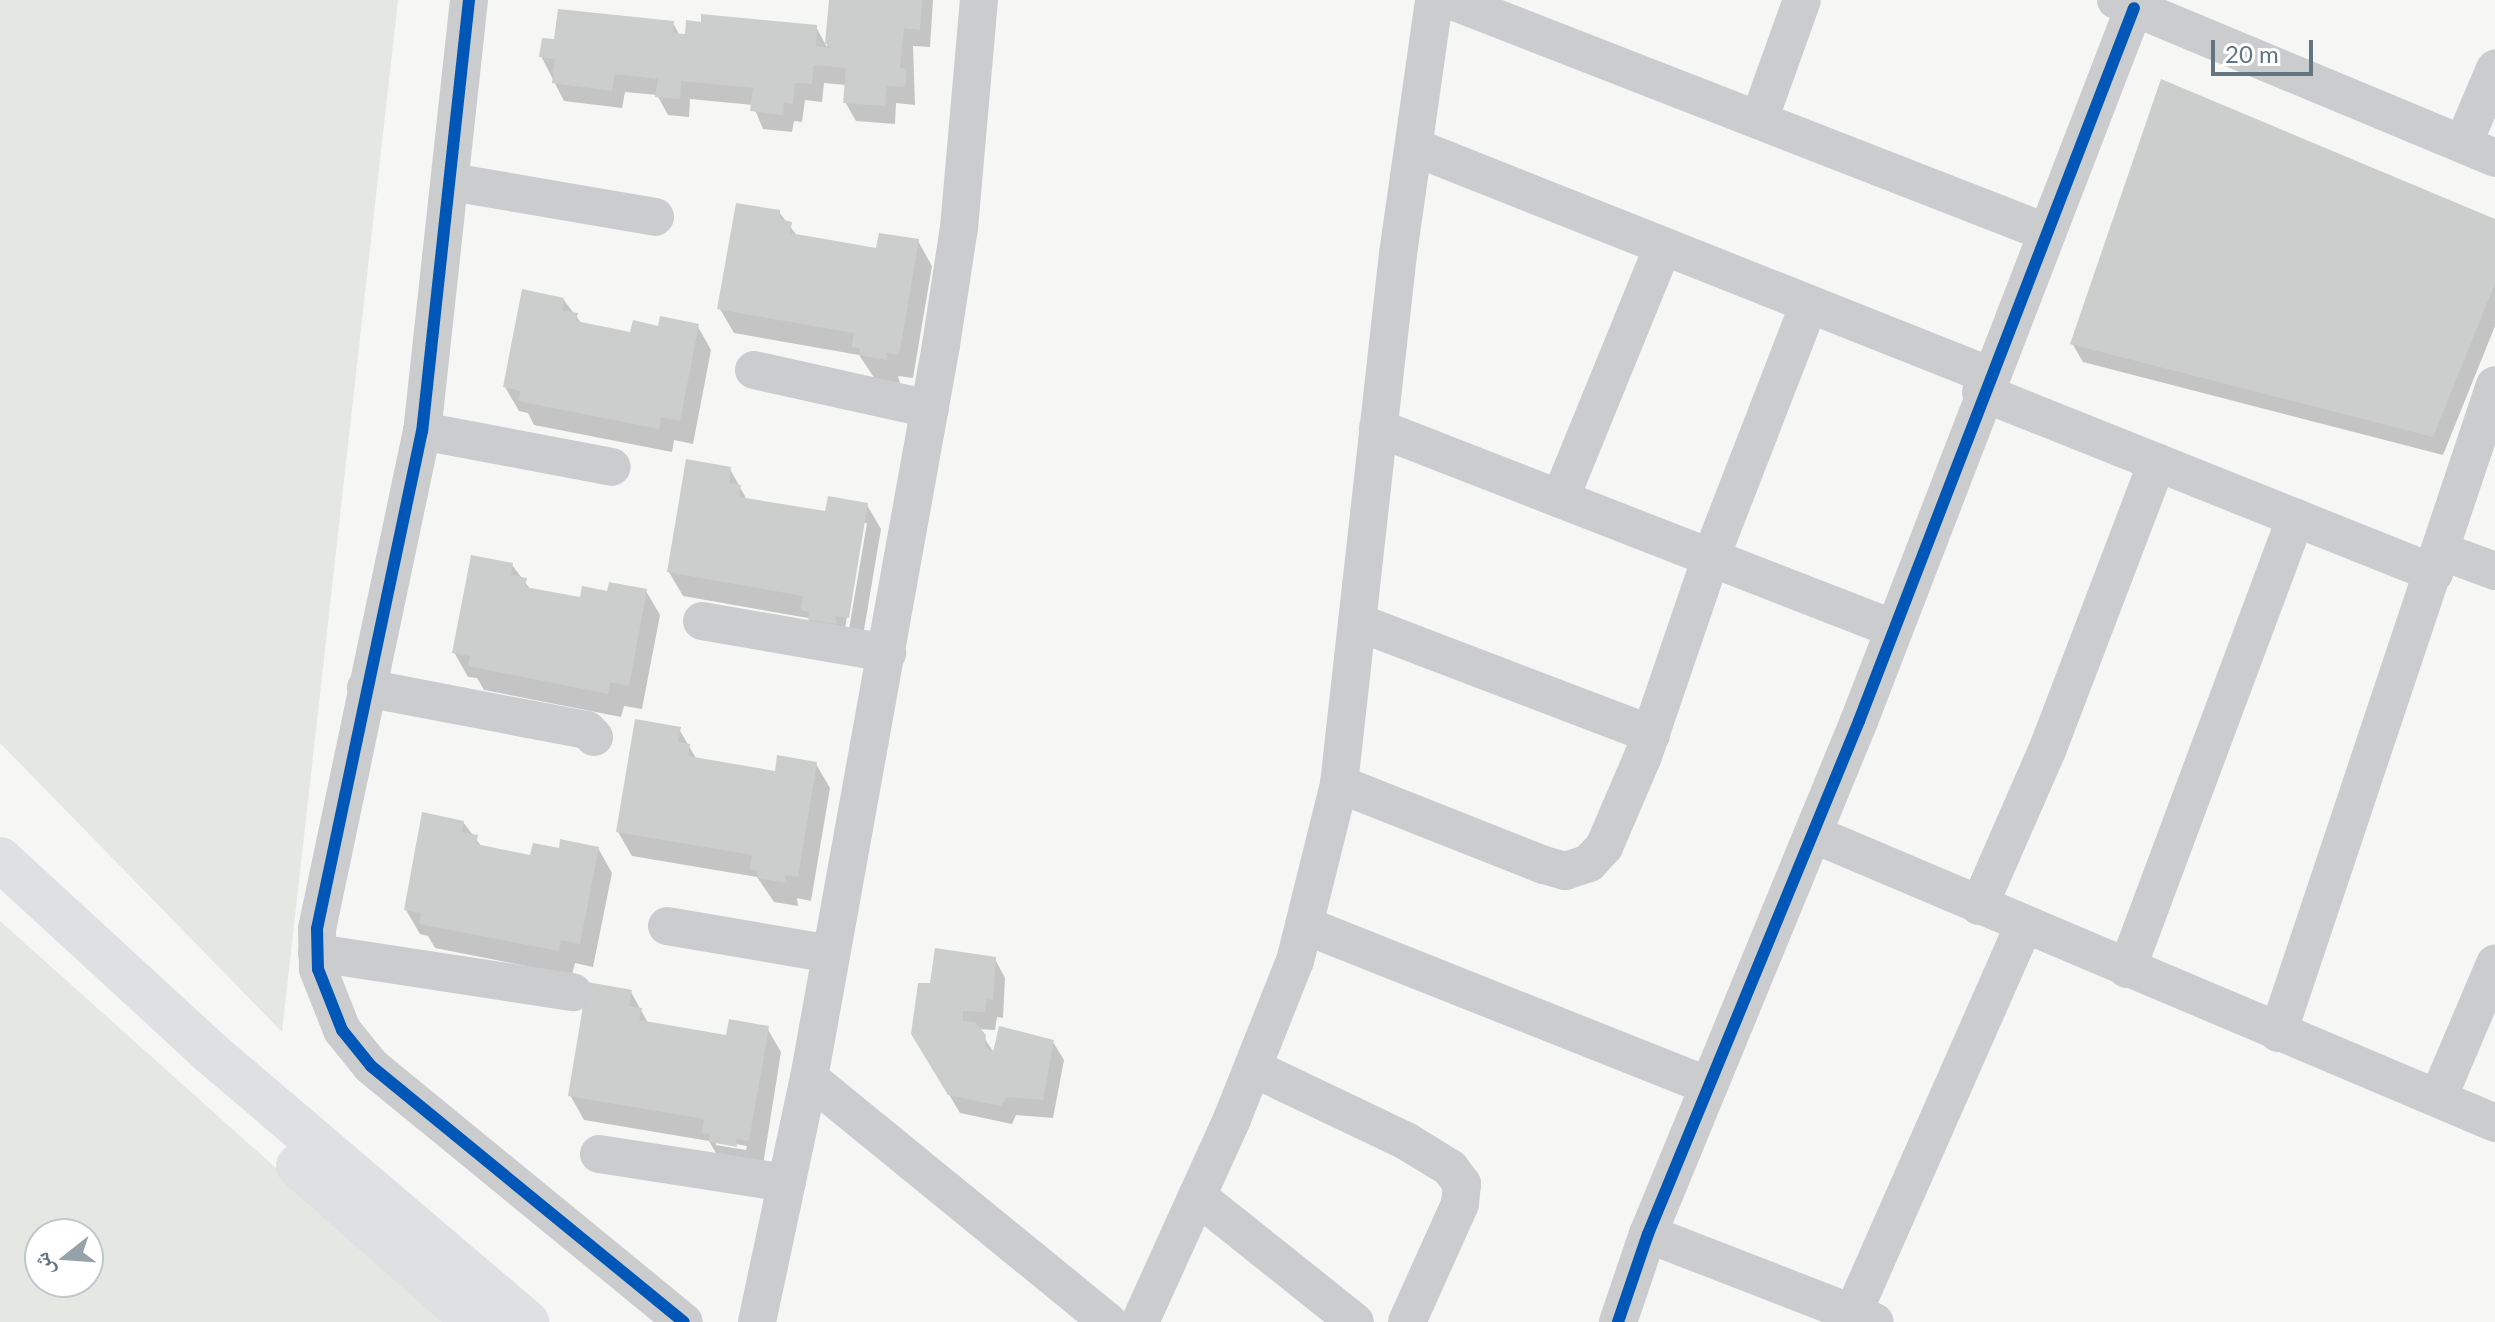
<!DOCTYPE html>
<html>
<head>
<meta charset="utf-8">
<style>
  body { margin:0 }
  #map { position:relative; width:2495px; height:1322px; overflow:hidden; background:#f6f6f5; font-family:Lato,"Noto Naskh Arabic",sans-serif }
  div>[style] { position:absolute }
  .green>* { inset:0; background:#e5e8e2 }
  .shadow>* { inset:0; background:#0003 }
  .building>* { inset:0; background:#cccece }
  .minor>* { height:38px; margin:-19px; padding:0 19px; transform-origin:19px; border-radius:19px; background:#cbcccd }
  .major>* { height:44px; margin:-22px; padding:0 22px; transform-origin:22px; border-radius:22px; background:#dfe0e1 }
  .cycleway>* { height:12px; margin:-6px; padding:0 6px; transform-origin:6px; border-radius:6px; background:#0057b8 }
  span { translate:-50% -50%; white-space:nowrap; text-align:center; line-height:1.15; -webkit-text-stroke:8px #fff; paint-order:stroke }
  .north { position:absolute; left:24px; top:1218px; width:80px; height:80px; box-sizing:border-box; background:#fff; border:2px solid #c0c8cc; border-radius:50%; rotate:253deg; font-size:22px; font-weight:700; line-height:32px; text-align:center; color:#627580 }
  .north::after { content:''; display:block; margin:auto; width:28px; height:36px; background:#96a2a9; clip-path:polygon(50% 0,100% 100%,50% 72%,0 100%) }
  .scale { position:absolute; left:2211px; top:40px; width:102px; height:36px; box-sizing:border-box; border:4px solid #627580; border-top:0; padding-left:10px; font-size:24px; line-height:28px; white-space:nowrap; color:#627580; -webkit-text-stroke:6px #fff; paint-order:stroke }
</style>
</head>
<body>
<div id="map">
  <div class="green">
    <i style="clip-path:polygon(0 0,398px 0,282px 1032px,0 743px)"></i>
    <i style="clip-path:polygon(evenodd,0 921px,448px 1322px,0 1322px,0 921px,40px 1234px,88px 1234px,88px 1282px,40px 1282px,40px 1234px)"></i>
  </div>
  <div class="shadow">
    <i style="clip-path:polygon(831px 0,933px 0,930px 47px,913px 46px,915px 105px,896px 103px,895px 124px,856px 121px,845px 102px,846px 85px,824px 83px,822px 102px,805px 100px,802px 122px,794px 121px,792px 132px,763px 129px,753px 105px,690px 99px,689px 117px,668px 115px,657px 95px,625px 92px,622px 108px,564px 101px,541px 56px,556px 41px,673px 23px,680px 36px,816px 27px,827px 47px)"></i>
    <i style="clip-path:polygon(779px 212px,798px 237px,877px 250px,918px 241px,932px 266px,913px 378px,898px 376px,900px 383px,875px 379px,859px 355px,734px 333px,720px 309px)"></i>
    <i style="clip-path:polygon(2495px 221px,2495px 326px,2443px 455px,2083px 362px,2072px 343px)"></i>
    <i style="clip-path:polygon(563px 299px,582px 324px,632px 334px,697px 325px,711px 350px,693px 444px,674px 440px,672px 452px,534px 425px,528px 413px,519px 411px,505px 387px)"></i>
    <i style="clip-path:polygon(evenodd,730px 469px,747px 500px,826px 514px,867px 505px,881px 529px,862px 642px,817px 634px,808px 618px,683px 596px,669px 572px,730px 469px,863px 523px,867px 523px,849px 629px,845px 628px,863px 523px)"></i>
    <i style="clip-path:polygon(512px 565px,531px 590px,581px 600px,646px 591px,660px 615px,642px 709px,624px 706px,621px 717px,484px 690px,477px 678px,468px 677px,454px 652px)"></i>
    <i style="clip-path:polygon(679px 729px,697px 760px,776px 773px,816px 764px,830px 788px,811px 901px,797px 898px,798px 906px,774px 902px,757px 877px,632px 856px,618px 832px)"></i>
    <i style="clip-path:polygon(463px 822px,482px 847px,532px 857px,598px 848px,612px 873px,593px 967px,575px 963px,572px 975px,435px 948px,428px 936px,420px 934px,406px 910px)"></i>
    <i style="clip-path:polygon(995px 959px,1005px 978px,1003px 1018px,997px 1017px,995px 1030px,978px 1029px,995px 1054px,1053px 1042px,1064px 1060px,1053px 1118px,1016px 1115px,1012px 1124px,960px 1113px,913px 1034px,932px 985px)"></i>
    <i style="clip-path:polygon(evenodd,631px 992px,648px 1023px,727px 1037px,767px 1028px,781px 1052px,763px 1165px,718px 1157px,709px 1141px,584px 1120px,570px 1095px,631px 992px,716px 1141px,747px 1146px,746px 1150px,716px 1145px,716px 1141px)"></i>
  </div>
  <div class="building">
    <i style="clip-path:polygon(829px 0,922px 0,920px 30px,904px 28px,900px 68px,907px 69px,905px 87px,887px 86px,885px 106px,843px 103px,846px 68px,814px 65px,812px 84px,795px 83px,793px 104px,784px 103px,783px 115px,750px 111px,753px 88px,681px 81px,680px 99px,655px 97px,658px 79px,615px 74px,612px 91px,552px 83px,555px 59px,539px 57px,542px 38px,554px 39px,558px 9px,674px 21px,673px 33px,685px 34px,686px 20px,701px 22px,701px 14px,817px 25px,816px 46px,831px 48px,825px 43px)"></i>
    <i style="clip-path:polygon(2161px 79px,2495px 219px,2495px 283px,2433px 437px,2070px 344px)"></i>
    <i style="clip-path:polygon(736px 203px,780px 210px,780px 219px,792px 222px,790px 233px,876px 248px,879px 233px,919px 239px,899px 355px,886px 353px,887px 360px,859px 355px,860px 348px,852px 347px,854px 333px,717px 309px)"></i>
    <i style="clip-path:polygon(522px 289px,564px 298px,562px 310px,578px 313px,576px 321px,630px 332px,633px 320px,658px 326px,660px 316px,699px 324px,680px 421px,661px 417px,659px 429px,518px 401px,521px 391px,503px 387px)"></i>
    <i style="clip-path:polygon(686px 459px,731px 467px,729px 483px,741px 485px,739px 497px,825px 511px,828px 496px,868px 503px,849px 618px,835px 616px,837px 624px,808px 619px,809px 612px,801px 610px,803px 596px,667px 572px)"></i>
    <i style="clip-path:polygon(471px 555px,513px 563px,511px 575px,527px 578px,525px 587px,580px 597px,582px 586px,607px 591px,609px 582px,647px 589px,629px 686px,610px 682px,608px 694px,468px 666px,470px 656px,452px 653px)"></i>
    <i style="clip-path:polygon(635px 719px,681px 727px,678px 742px,690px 744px,688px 756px,775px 771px,777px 755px,817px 762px,798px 877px,785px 875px,786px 883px,758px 878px,758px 871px,750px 869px,752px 855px,616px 832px)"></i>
    <i style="clip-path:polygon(422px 812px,464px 821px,462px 832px,478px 835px,476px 844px,530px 855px,533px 843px,559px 848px,560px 839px,599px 847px,580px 944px,561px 940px,559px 951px,419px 924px,421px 913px,404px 910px)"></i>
    <i style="clip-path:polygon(935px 948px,996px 957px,993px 1000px,987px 999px,985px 1012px,963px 1011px,963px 1021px,975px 1022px,986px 1035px,985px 1046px,993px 1052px,999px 1026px,1054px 1040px,1043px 1100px,1006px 1097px,1001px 1106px,948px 1095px,911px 1034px,918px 983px,930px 983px)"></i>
    <i style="clip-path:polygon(587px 982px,632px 990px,629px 1006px,642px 1008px,639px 1020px,726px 1035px,729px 1019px,769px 1026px,749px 1141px,736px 1139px,737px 1147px,709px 1142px,710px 1134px,702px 1133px,704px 1119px,568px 1096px)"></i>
  </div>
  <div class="minor">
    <i style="left:469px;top:0;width:434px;rotate:96.2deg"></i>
    <i style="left:422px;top:431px;width:509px;rotate:101.91deg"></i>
    <i style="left:317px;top:929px;width:40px;rotate:88.6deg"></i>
    <i style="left:318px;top:969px;width:66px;rotate:68.5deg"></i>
    <i style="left:342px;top:1030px;width:46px;rotate:51.1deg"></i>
    <i style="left:371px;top:1066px;width:404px;rotate:39.3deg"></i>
    <i style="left:1450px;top:0;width:639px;rotate:21.3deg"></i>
    <i style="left:2116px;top:0;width:411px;rotate:22.6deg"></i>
    <i style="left:1759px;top:120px;width:127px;rotate:-70.3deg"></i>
    <i style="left:2463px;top:144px;width:82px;rotate:-66.9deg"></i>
    <i style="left:1414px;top:147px;width:618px;rotate:21.66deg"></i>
    <i style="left:451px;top:182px;width:207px;rotate:9.7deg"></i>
    <i style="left:754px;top:370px;width:180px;rotate:12.5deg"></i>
    <i style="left:1981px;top:392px;width:488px;rotate:21.8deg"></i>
    <i style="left:1378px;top:428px;width:554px;rotate:21.28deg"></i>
    <i style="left:422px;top:431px;width:193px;rotate:10.7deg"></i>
    <i style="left:1560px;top:499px;width:273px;rotate:-67.8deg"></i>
    <i style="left:2441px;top:551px;width:58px;rotate:20.3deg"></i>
    <i style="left:702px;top:621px;width:188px;rotate:9.8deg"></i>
    <i style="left:1357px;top:622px;width:315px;rotate:20.9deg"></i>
    <i style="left:366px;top:688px;width:225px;rotate:10.8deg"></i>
    <i style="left:587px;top:730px;width:10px;rotate:45deg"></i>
    <i style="left:1339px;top:784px;width:220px;rotate:21.6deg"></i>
    <i style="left:1544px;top:865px;width:22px;rotate:16deg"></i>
    <i style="left:1565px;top:871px;width:25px;rotate:-18deg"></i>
    <i style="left:1589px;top:863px;width:22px;rotate:-47deg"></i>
    <i style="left:1604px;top:847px;width:99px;rotate:-66.8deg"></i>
    <i style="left:1643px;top:756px;width:210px;rotate:-71.1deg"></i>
    <i style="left:1711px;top:557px;width:268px;rotate:-68.8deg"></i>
    <i style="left:1813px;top:834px;width:741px;rotate:22.96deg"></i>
    <i style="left:1979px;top:906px;width:172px;rotate:-66.4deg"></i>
    <i style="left:2048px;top:748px;width:306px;rotate:-69.1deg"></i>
    <i style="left:1304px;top:925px;width:434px;rotate:21.7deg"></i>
    <i style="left:667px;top:926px;width:165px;rotate:9.7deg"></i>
    <i style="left:317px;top:953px;width:259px;rotate:8.7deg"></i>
    <i style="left:2127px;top:969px;width:482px;rotate:-69.5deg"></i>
    <i style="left:2278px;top:1033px;width:683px;rotate:-71.49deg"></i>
    <i style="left:1253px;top:1068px;width:170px;rotate:25.5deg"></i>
    <i style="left:1406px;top:1141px;width:52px;rotate:31.5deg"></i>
    <i style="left:1450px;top:1168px;width:20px;rotate:53deg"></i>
    <i style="left:1462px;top:1184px;width:20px;rotate:96deg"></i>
    <i style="left:1460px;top:1204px;width:129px;rotate:114.2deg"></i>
    <i style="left:809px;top:1078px;width:386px;rotate:39.2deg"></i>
    <i style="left:2438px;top:1098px;width:146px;rotate:-67deg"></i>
    <i style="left:599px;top:1154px;width:190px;rotate:8.8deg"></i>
    <i style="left:1197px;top:1196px;width:202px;rotate:38.6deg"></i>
    <i style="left:1648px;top:1234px;width:243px;rotate:21.2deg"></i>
    <i style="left:1852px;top:1315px;width:426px;rotate:-66.2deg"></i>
    <i style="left:757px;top:1322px;width:249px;rotate:-78deg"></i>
    <i style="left:809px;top:1078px;width:745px;rotate:-79.79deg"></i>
    <i style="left:941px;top:345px;width:118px;rotate:-81.3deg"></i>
    <i style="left:959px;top:228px;width:229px;rotate:-85deg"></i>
    <i style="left:1140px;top:1322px;width:223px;rotate:-65.6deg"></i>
    <i style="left:1232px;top:1119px;width:170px;rotate:-68.3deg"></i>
    <i style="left:1295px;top:961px;width:182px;rotate:-76deg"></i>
    <i style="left:1339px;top:784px;width:533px;rotate:-83.65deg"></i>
    <i style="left:1398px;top:254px;width:257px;rotate:-81.9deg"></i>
    <i style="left:1618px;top:1322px;width:93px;rotate:-71.2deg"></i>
    <i style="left:1648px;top:1234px;width:555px;rotate:-67.64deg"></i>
    <i style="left:1859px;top:721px;width:764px;rotate:-68.91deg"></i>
  </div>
  <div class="major">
    <i style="left:0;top:859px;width:288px;rotate:42.6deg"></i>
    <i style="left:212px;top:1054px;width:414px;rotate:40.4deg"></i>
    <i style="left:298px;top:1166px;width:236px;rotate:41.4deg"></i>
  </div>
  <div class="cycleway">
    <i style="left:469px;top:0;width:434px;rotate:96.2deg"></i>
    <i style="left:422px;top:431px;width:509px;rotate:101.91deg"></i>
    <i style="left:317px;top:929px;width:40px;rotate:88.6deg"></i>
    <i style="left:318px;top:969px;width:66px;rotate:68.5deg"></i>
    <i style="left:342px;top:1030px;width:46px;rotate:51.1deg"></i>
    <i style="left:371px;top:1066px;width:404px;rotate:39.3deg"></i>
    <i style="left:1618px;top:1322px;width:93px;rotate:-71.2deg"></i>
    <i style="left:1648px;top:1234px;width:555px;rotate:-67.64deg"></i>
    <i style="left:1859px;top:721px;width:764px;rotate:-68.91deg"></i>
  </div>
  <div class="north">ش</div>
  <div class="scale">20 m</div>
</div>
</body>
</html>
